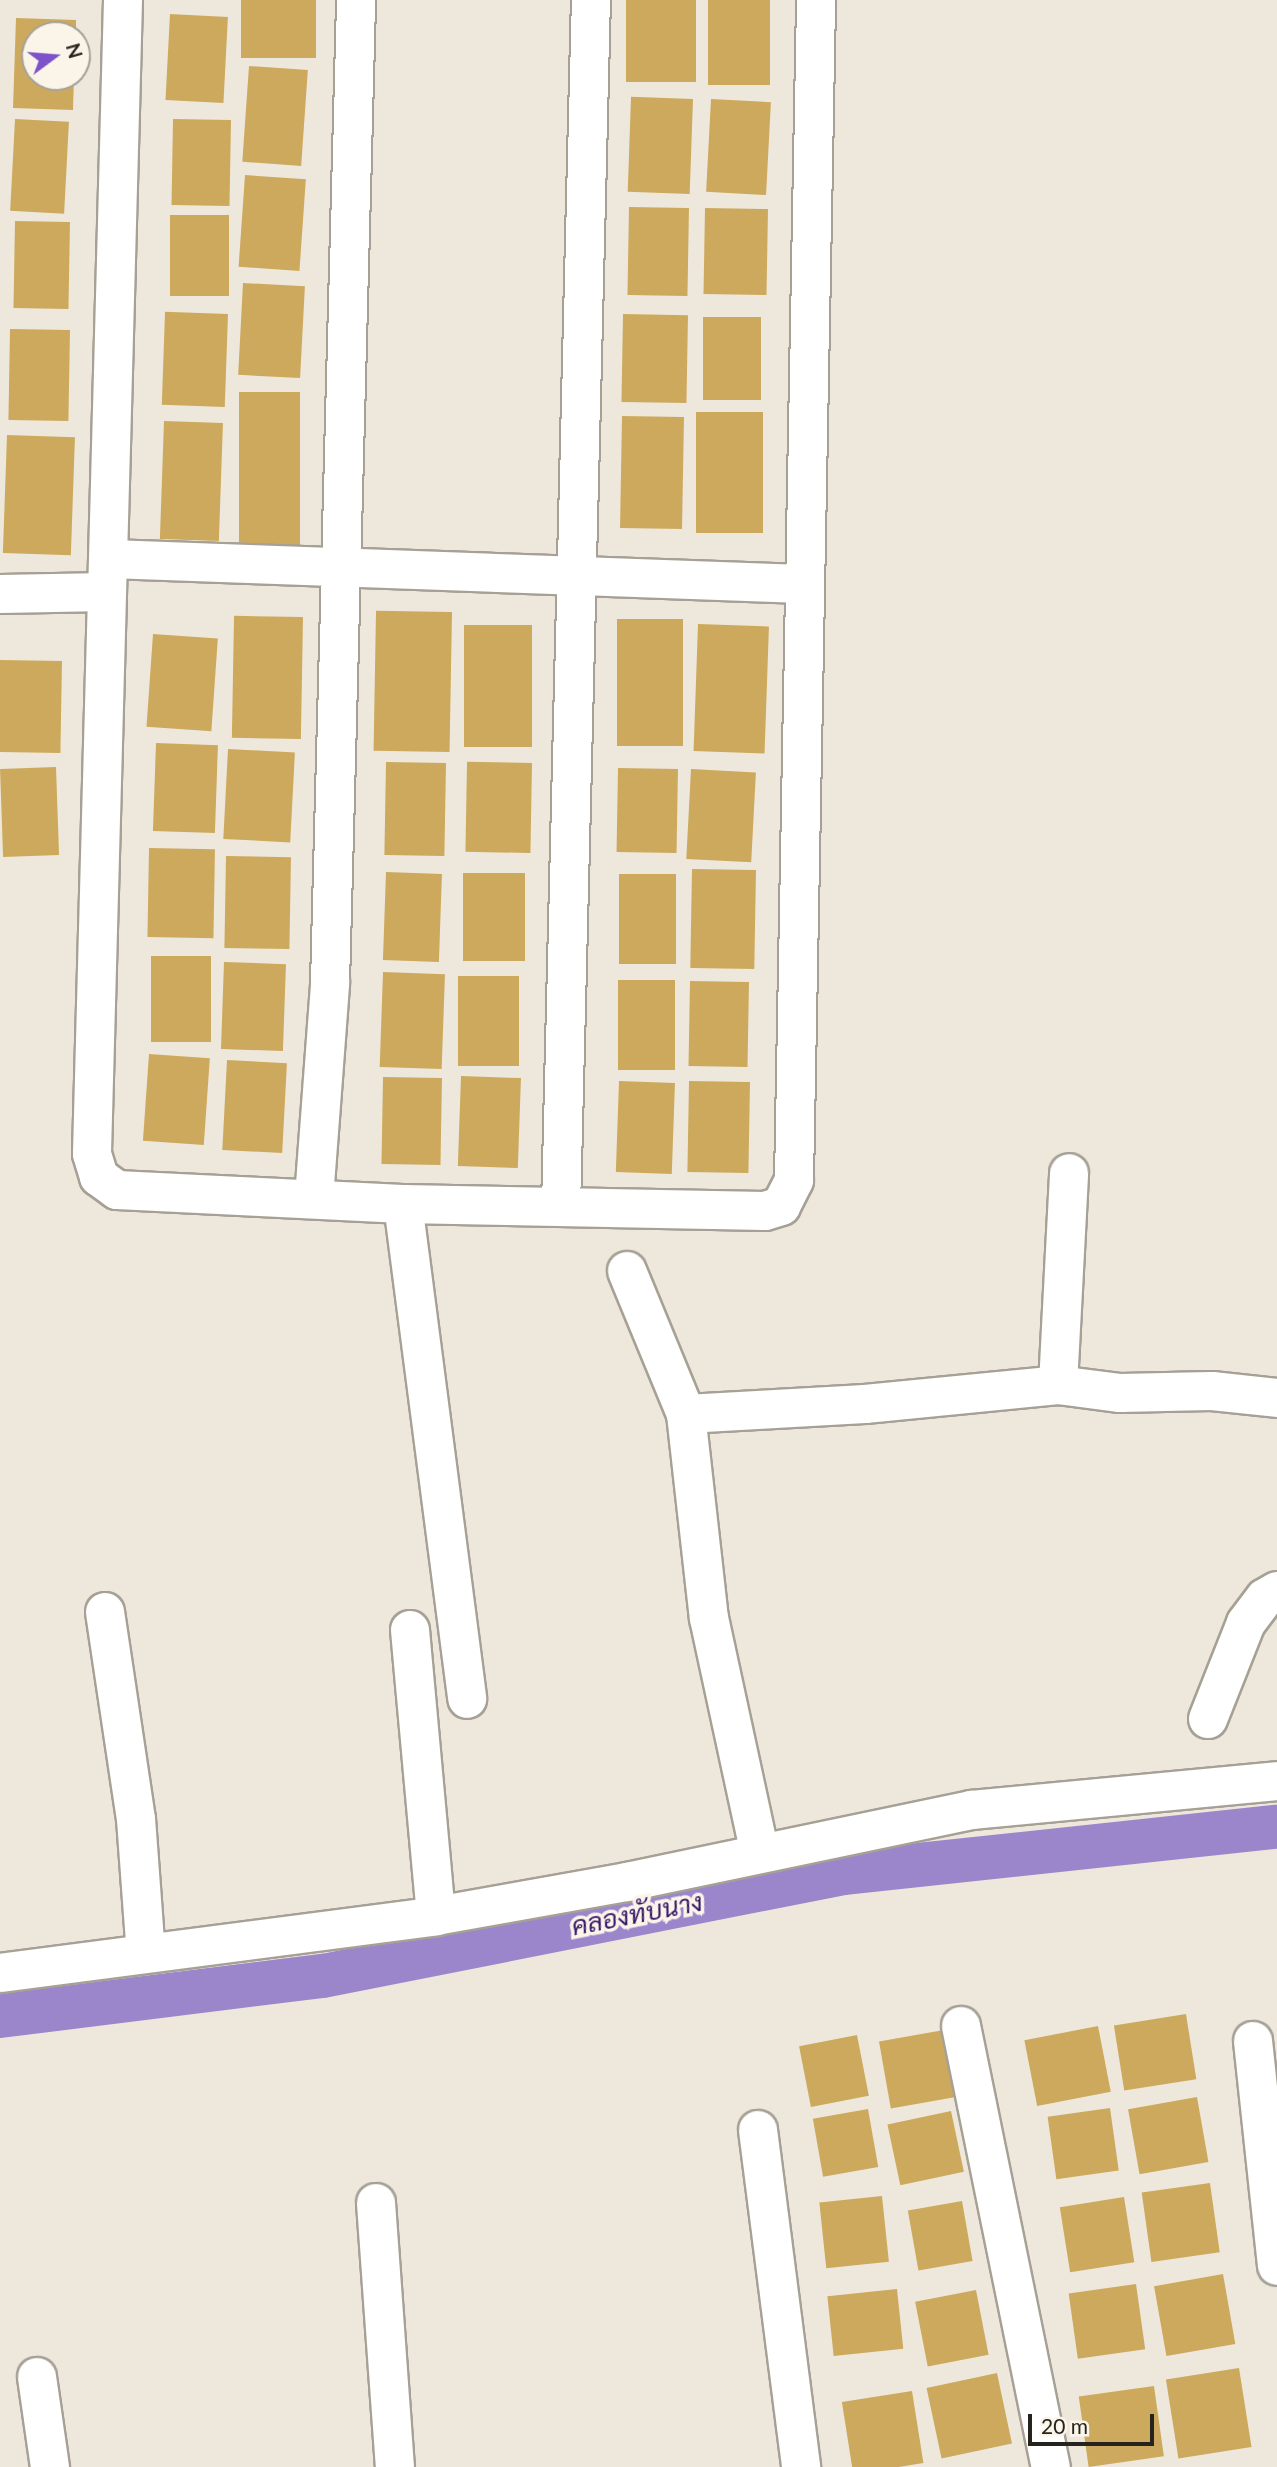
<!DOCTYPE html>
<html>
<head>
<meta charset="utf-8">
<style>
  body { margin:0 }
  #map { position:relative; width:1277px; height:2467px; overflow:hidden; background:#eee8dc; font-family:Lato,Sarabun,sans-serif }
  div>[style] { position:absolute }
  .canal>* { height:44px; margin:-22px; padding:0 22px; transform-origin:22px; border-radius:22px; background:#9b86cc }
  .building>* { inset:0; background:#cda95d; transform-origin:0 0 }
  .roads { filter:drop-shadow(2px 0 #a6a095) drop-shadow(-2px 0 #a6a095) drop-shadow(0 2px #a6a095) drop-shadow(0 -2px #a6a095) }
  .street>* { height:38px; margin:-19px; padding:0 19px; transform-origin:19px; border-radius:19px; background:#fff }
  span { translate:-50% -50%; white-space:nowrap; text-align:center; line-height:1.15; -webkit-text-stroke:7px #fbf5e9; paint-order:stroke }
  .water-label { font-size:26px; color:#391769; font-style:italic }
  .north { position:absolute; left:21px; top:21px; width:70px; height:70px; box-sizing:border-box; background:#fbf5e9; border:2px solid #a6a198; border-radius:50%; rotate:74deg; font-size:19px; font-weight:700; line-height:28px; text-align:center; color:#26231f }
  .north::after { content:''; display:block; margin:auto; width:24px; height:32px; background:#7e52ca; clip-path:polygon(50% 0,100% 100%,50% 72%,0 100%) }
  .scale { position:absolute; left:1028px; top:2414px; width:126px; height:32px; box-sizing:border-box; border:4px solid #26231f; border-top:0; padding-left:9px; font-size:21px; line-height:24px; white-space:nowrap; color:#26231f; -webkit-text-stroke:5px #fbf5e9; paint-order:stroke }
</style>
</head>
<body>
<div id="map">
  <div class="canal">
    <i style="left:0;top:2016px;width:325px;rotate:-7.1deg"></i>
    <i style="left:323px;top:1976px;width:530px;rotate:-11.2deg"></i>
    <i style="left:843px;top:1873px;width:436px;rotate:-6.1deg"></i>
  </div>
  <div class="building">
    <i style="left:241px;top:0;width:75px;height:58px"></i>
    <i style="left:626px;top:0;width:70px;height:82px"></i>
    <i style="left:708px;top:0;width:62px;height:85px"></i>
    <i style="left:170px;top:14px;width:58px;height:86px;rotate:3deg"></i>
    <i style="clip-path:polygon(16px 18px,76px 20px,76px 35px,35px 35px,35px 77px,74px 77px,73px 110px,13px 108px)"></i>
    <i style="left:249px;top:66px;width:59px;height:96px;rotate:4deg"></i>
    <i style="left:693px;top:99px;width:95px;height:62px;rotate:92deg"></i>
    <i style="left:711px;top:99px;width:60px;height:93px;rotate:3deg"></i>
    <i style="left:15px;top:119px;width:54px;height:92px;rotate:3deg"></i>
    <i style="left:231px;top:120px;width:86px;height:58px;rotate:91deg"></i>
    <i style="left:245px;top:175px;width:61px;height:92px;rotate:4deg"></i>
    <i style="left:629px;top:207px;width:60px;height:88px;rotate:1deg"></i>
    <i style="left:705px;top:208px;width:63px;height:86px;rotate:1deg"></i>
    <i style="left:170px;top:215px;width:59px;height:81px"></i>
    <i style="left:15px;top:221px;width:55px;height:87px;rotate:1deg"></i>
    <i style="left:243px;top:283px;width:62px;height:92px;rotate:3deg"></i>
    <i style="left:228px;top:314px;width:93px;height:63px;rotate:92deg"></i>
    <i style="left:623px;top:314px;width:65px;height:88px;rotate:1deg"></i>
    <i style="left:703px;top:317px;width:58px;height:83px"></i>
    <i style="left:10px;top:329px;width:60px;height:91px;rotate:1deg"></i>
    <i style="left:239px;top:392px;width:61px;height:155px"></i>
    <i style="left:696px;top:412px;width:67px;height:121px"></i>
    <i style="left:622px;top:416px;width:62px;height:112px;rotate:1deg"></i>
    <i style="left:164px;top:421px;width:59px;height:118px;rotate:2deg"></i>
    <i style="left:7px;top:435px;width:68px;height:118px;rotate:2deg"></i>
    <i style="left:452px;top:612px;width:140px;height:76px;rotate:91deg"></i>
    <i style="left:303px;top:617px;width:122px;height:69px;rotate:91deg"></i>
    <i style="left:617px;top:619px;width:66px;height:127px"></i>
    <i style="left:698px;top:624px;width:71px;height:127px;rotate:2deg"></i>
    <i style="left:532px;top:625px;width:122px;height:68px;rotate:90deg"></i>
    <i style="left:153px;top:634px;width:65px;height:93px;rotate:4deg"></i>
    <i style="left:62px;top:661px;width:92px;height:62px;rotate:91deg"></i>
    <i style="left:156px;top:743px;width:62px;height:88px;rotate:2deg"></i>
    <i style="left:228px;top:749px;width:67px;height:90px;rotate:3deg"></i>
    <i style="left:386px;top:762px;width:60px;height:93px;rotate:1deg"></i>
    <i style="left:532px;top:763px;width:90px;height:65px;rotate:91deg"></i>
    <i style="left:56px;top:767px;width:88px;height:56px;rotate:88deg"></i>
    <i style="left:618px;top:768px;width:60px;height:84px;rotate:1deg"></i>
    <i style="left:691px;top:769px;width:65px;height:90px;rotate:3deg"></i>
    <i style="left:149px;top:848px;width:66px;height:89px;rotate:1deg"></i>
    <i style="left:226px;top:856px;width:65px;height:92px;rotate:1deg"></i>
    <i style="left:692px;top:869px;width:64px;height:99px;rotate:1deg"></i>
    <i style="left:386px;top:872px;width:56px;height:88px;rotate:2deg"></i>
    <i style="left:463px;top:873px;width:62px;height:88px"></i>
    <i style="left:619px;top:874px;width:57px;height:90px"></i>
    <i style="left:151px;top:956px;width:60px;height:86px"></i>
    <i style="left:224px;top:962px;width:62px;height:87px;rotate:2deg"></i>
    <i style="left:383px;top:972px;width:62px;height:95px;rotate:2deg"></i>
    <i style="left:458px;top:976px;width:61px;height:90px"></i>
    <i style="left:618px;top:980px;width:57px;height:90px"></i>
    <i style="left:690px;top:981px;width:59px;height:85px;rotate:1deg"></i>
    <i style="left:149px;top:1054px;width:61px;height:87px;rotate:4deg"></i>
    <i style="left:227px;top:1060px;width:60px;height:90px;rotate:3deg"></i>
    <i style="left:461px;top:1076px;width:60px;height:90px;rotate:2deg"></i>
    <i style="left:383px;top:1077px;width:59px;height:87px;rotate:1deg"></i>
    <i style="left:619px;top:1081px;width:56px;height:91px;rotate:2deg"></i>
    <i style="left:689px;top:1081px;width:61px;height:91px;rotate:1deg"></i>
    <i style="left:1186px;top:2014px;width:66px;height:73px;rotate:81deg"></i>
    <i style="left:1098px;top:2026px;width:67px;height:75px;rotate:79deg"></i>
    <i style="left:944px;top:2030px;width:68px;height:66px;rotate:80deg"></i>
    <i style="left:857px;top:2035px;width:62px;height:59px;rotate:79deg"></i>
    <i style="left:1197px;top:2097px;width:66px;height:70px;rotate:80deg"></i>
    <i style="left:1110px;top:2108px;width:63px;height:63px;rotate:82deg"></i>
    <i style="left:868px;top:2109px;width:59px;height:56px;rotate:80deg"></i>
    <i style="left:951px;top:2111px;width:62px;height:65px;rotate:78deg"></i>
    <i style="left:1210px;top:2183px;width:70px;height:69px;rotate:82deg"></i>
    <i style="left:882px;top:2196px;width:66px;height:63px;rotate:84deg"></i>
    <i style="left:1124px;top:2197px;width:66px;height:65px;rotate:81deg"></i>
    <i style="left:962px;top:2201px;width:61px;height:55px;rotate:80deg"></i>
    <i style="left:1223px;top:2274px;width:71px;height:70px;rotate:80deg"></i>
    <i style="left:1136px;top:2284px;width:66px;height:68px;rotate:82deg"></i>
    <i style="left:897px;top:2289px;width:60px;height:70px;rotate:84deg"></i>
    <i style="left:976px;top:2290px;width:66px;height:62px;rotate:79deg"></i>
    <i style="left:1239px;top:2368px;width:80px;height:74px;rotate:81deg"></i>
    <i style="left:997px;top:2373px;width:72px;height:72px;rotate:78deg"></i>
    <i style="left:1154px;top:2386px;width:71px;height:76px;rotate:82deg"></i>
    <i style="left:912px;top:2391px;width:73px;height:71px;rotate:81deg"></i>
  </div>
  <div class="roads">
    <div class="street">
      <i style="left:123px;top:0;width:1154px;rotate:91.54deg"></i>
      <i style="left:92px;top:1154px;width:24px;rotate:73deg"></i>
      <i style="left:99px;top:1177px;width:22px;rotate:36deg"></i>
      <i style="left:117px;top:1190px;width:286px;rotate:2.8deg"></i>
      <i style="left:403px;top:1204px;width:362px;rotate:1.1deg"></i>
      <i style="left:765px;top:1211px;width:17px;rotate:-17deg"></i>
      <i style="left:781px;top:1206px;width:29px;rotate:-63deg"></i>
      <i style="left:794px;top:1180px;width:1180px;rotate:-88.93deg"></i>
      <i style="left:110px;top:559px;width:693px;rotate:2.07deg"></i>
      <i style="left:0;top:594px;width:107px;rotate:-1.1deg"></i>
      <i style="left:314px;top:1198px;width:216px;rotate:-85.7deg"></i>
      <i style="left:330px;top:983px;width:983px;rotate:-88.48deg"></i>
      <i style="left:403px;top:1204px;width:499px;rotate:82.6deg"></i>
      <i style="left:561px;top:1207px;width:1207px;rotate:-88.58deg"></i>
      <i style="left:627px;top:1271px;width:155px;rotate:67.6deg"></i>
      <i style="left:686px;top:1414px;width:205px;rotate:83.6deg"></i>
      <i style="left:709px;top:1618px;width:240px;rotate:77.8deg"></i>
      <i style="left:1058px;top:1385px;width:212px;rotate:-87deg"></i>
      <i style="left:686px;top:1414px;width:179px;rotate:-3.2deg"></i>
      <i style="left:865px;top:1404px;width:194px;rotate:-5.6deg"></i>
      <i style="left:1058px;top:1385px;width:63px;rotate:7.4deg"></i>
      <i style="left:1120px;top:1393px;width:92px;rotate:-1.2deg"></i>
      <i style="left:1212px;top:1391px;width:65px;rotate:6.1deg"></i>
      <i style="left:105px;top:1612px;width:209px;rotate:81.5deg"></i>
      <i style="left:136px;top:1819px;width:135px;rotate:85.8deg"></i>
      <i style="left:410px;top:1630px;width:287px;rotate:84.8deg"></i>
      <i style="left:1208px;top:1719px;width:103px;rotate:-68.4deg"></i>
      <i style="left:1246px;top:1623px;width:31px;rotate:-53deg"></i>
      <i style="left:1265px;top:1598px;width:14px;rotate:-30deg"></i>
      <i style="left:0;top:1973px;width:440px;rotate:-7.4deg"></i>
      <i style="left:436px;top:1916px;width:194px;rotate:-10.1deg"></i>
      <i style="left:627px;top:1882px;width:352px;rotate:-11.8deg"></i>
      <i style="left:972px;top:1810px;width:306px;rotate:-5.4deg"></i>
      <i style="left:961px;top:2026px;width:450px;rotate:78.5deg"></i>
      <i style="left:1253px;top:2041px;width:226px;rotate:83.9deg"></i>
      <i style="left:758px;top:2130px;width:340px;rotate:82.7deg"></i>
      <i style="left:376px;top:2203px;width:265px;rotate:85.9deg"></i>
      <i style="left:37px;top:2377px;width:91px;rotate:81.8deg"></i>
    </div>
  </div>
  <div class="water-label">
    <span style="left:637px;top:1914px;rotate:-11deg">คลองทับนาง</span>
  </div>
  <div class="north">N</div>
  <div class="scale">20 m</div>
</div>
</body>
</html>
